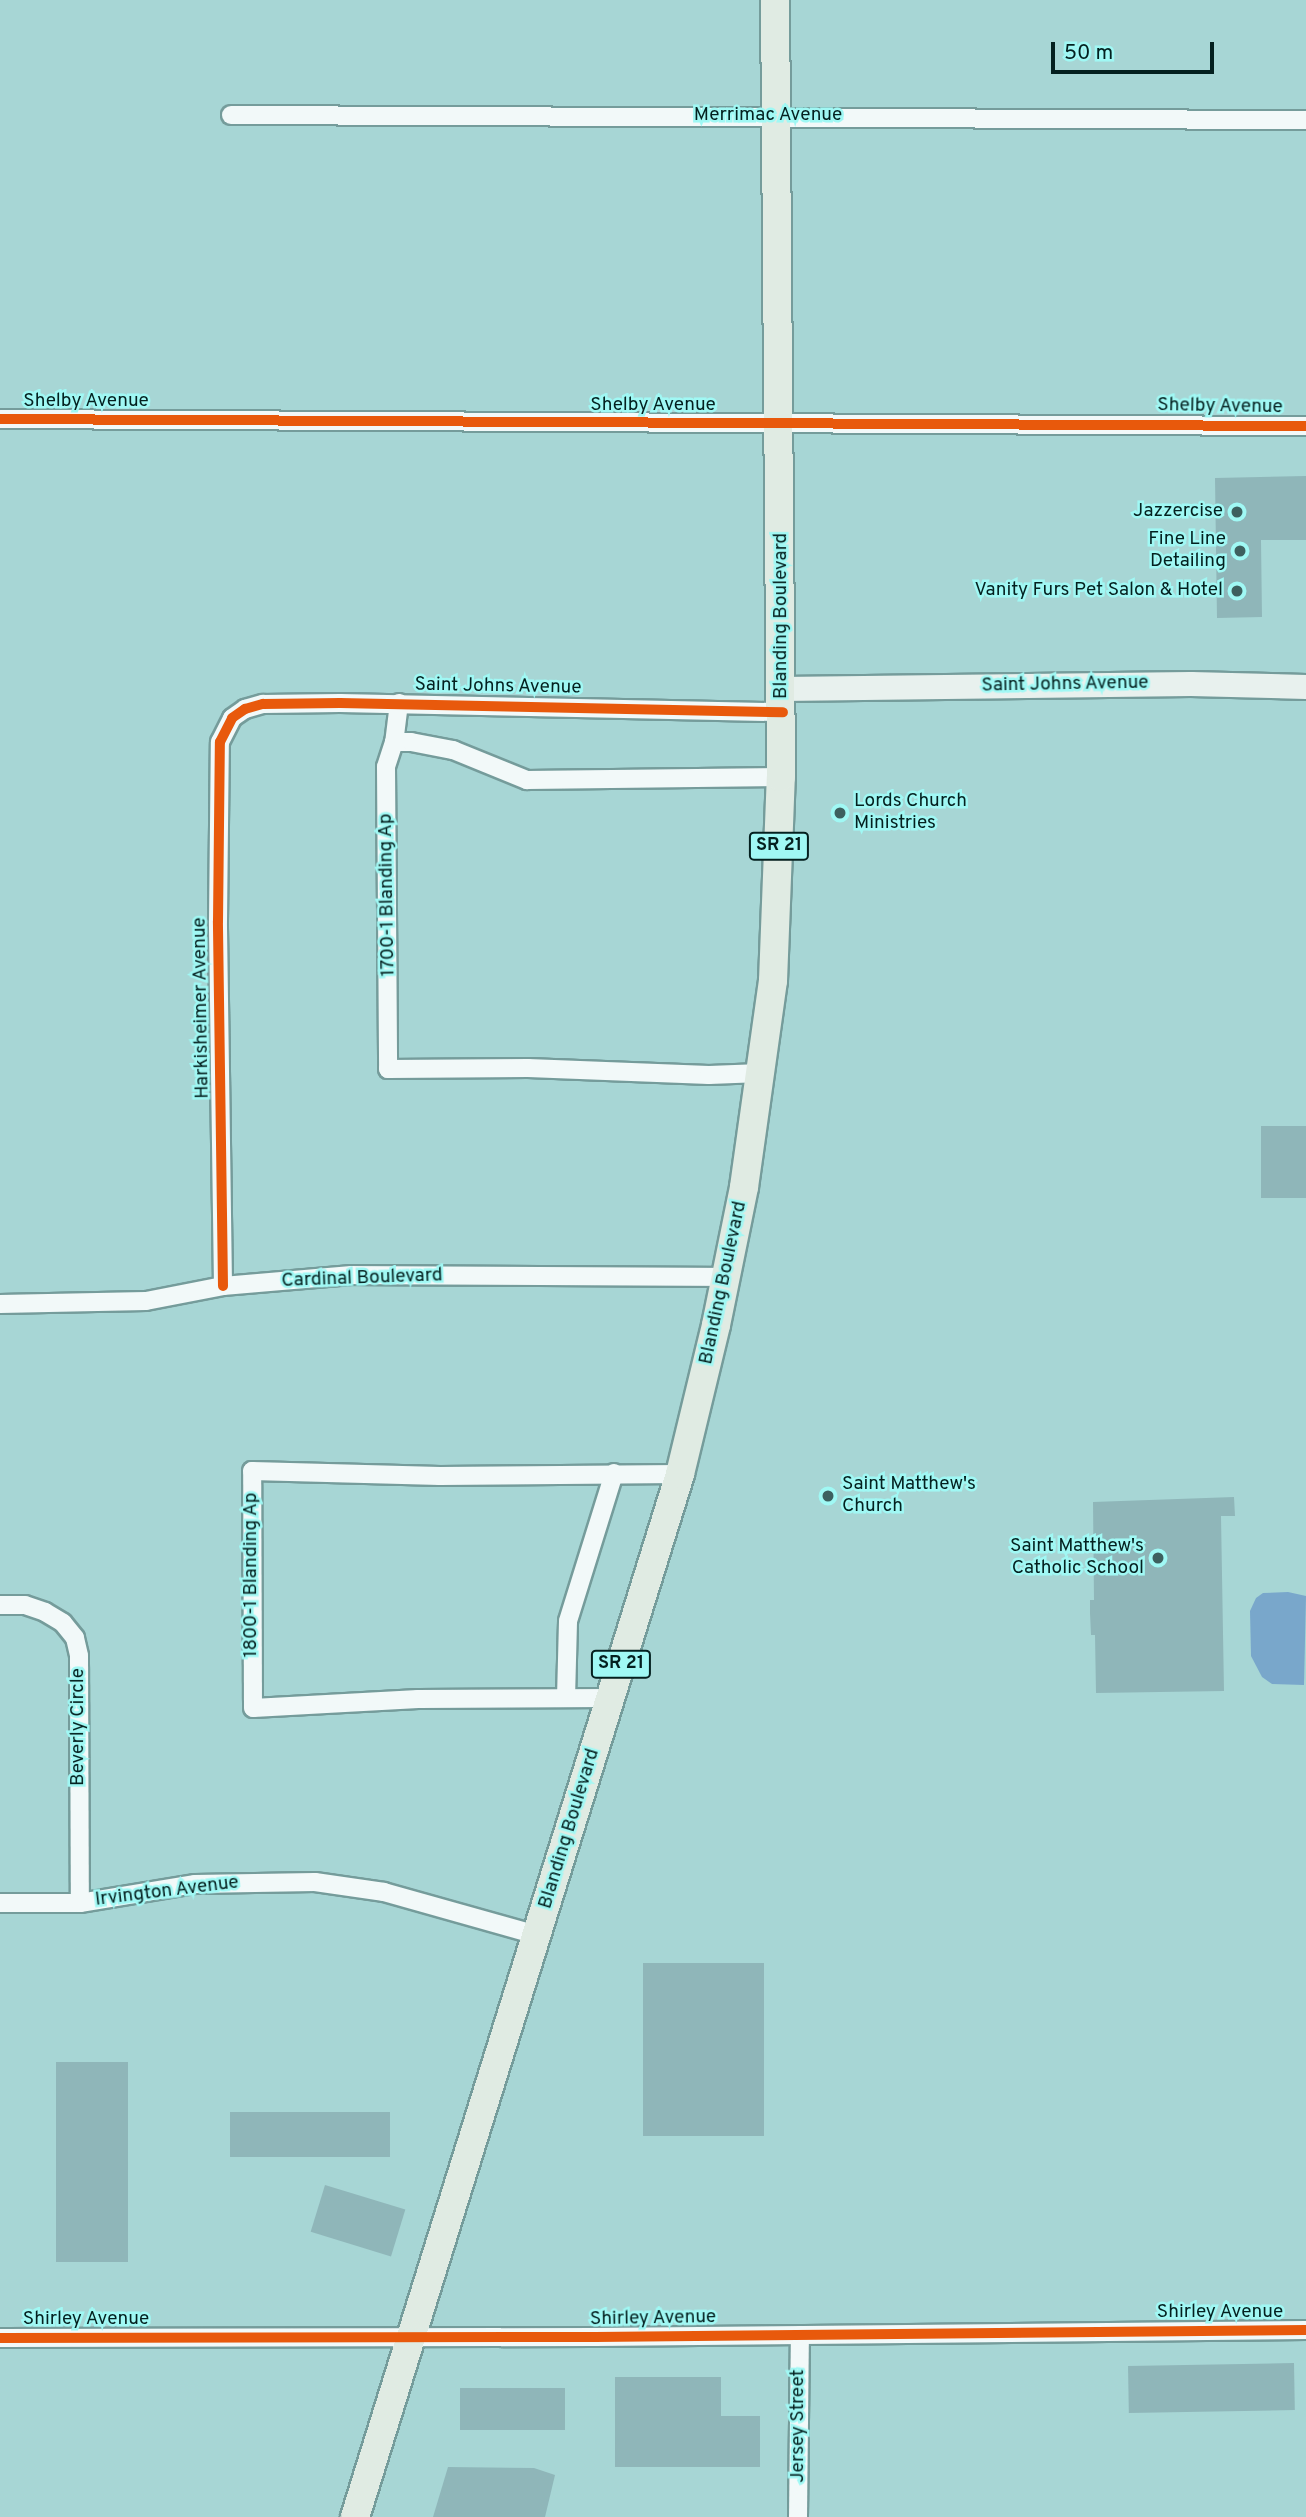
<!DOCTYPE html>
<html>
<head>
<meta charset="utf-8">
<style>
  body { margin:0 }
  #map { position:relative; width:1306px; height:2517px; overflow:hidden; background:#a7d6d5; font-family:Overpass,sans-serif }
  div>[style] { position:absolute }
  .water>* { inset:0; background:#79a7cb }
  .building>* { inset:0; background:#8fb6b9; transform-origin:0 0 }
  .roads { filter:drop-shadow(2px 0 #759c9b) drop-shadow(-2px 0 #759c9b) drop-shadow(0 2px #759c9b) drop-shadow(0 -2px #759c9b) }
  .street>* { height:18px; margin:-9px; padding:0 9px; transform-origin:9px; border-radius:9px; background:#f2f9f9 }
  .secondary>* { height:24px; margin:-12px; padding:0 12px; transform-origin:12px; border-radius:12px; background:#e8f1ee }
  .primary>* { height:28px; margin:-14px; padding:0 14px; transform-origin:14px; border-radius:14px; background:#e0ebe3 }
  .cycleway>* { height:10px; margin:-5px; padding:0 5px; transform-origin:5px; border-radius:5px; background:#e8590c }
  .dots>* { width:19px; height:19px; translate:-50% -50%; box-sizing:border-box; border:4px solid #a0f8f4; border-radius:50% }
  span { translate:-50% -50%; white-space:nowrap; text-align:center; line-height:1.15; -webkit-text-stroke:5px #a0f8f4; paint-order:stroke }
  .shield-label span { padding:2px 5px; background:#a0f8f4; border:2px solid; border-radius:5px; -webkit-text-stroke-width:0 }
  .shield-label { font-size:18px; color:#04201f; font-weight:700 }
  .street-label { font-size:19px; color:#04201f }
  .poi-label { font-size:19px; color:#04201f }
  .right { translate:-100% -50%; text-align:right }
  .left { translate:0 -50%; text-align:left }
  .scale { position:absolute; left:1051px; top:42px; width:163px; height:32px; box-sizing:border-box; border:4px solid #04201f; border-top:0; padding-left:9px; font-size:21px; line-height:24px; white-space:nowrap; color:#04201f; -webkit-text-stroke:5px #a0f8f4; paint-order:stroke }
</style>
</head>
<body>
<div id="map">
  <div class="water">
    <i style="clip-path:polygon(1288px 1592px,1306px 1596px,1304px 1685px,1272px 1684px,1262px 1677px,1251px 1656px,1250px 1611px,1256px 1598px,1263px 1593px)"></i>
  </div>
  <div class="building">
    <i style="clip-path:polygon(1306px 476px,1306px 540px,1261px 540px,1262px 617px,1217px 618px,1215px 478px)"></i>
    <i style="left:1261px;top:1126px;width:45px;height:72px"></i>
    <i style="clip-path:polygon(1234px 1497px,1235px 1516px,1221px 1516px,1224px 1691px,1096px 1693px,1095px 1635px,1091px 1635px,1090px 1613px,1090px 1600px,1094px 1600px,1093px 1502px)"></i>
    <i style="left:643px;top:1963px;width:121px;height:173px"></i>
    <i style="left:128px;top:2062px;width:200px;height:72px;rotate:90deg"></i>
    <i style="left:390px;top:2112px;width:45px;height:160px;rotate:90deg"></i>
    <i style="left:325px;top:2185px;width:84px;height:49px;rotate:17deg"></i>
    <i style="left:1294px;top:2363px;width:47px;height:166px;rotate:89deg"></i>
    <i style="clip-path:polygon(615px 2377px,721px 2377px,721px 2416px,760px 2416px,760px 2467px,615px 2467px)"></i>
    <i style="left:565px;top:2388px;width:42px;height:105px;rotate:90deg"></i>
    <i style="clip-path:polygon(448px 2467px,534px 2468px,555px 2475px,545px 2517px,433px 2517px)"></i>
  </div>
  <div class="roads">
    <div class="street">
      <i style="left:231px;top:115px;width:1075px;rotate:0.27deg"></i>
      <i style="left:0;top:419px;width:1306px;rotate:0.31deg"></i>
      <i style="left:399px;top:703px;width:39px;rotate:97deg"></i>
      <i style="left:394px;top:742px;width:26px;rotate:108deg"></i>
      <i style="left:386px;top:767px;width:302px;rotate:89.6deg"></i>
      <i style="left:388px;top:1069px;width:140px;rotate:-0.4deg"></i>
      <i style="left:528px;top:1068px;width:181px;rotate:2.2deg"></i>
      <i style="left:709px;top:1075px;width:52px;rotate:-2.2deg"></i>
      <i style="left:394px;top:742px;width:17px"></i>
      <i style="left:411px;top:742px;width:43px;rotate:10.8deg"></i>
      <i style="left:453px;top:750px;width:80px;rotate:22.1deg"></i>
      <i style="left:527px;top:780px;width:254px;rotate:-0.7deg"></i>
      <i style="left:223px;top:1286px;width:365px;rotate:-90.8deg"></i>
      <i style="left:218px;top:921px;width:179px;rotate:-89.4deg"></i>
      <i style="left:220px;top:742px;width:27px;rotate:-63deg"></i>
      <i style="left:232px;top:718px;width:16px;rotate:-35deg"></i>
      <i style="left:245px;top:709px;width:19px;rotate:-16deg"></i>
      <i style="left:263px;top:704px;width:77px;rotate:-0.7deg"></i>
      <i style="left:340px;top:703px;width:443px;rotate:1.2deg"></i>
      <i style="left:0;top:1304px;width:146px;rotate:-1.2deg"></i>
      <i style="left:146px;top:1301px;width:78px;rotate:-11deg"></i>
      <i style="left:223px;top:1286px;width:129px;rotate:-4.9deg"></i>
      <i style="left:352px;top:1275px;width:375px;rotate:0.3deg"></i>
      <i style="left:0;top:1605px;width:25px"></i>
      <i style="left:25px;top:1605px;width:21px;rotate:19deg"></i>
      <i style="left:45px;top:1612px;width:21px;rotate:31deg"></i>
      <i style="left:63px;top:1623px;width:19px;rotate:51deg"></i>
      <i style="left:75px;top:1638px;width:18px;rotate:77deg"></i>
      <i style="left:79px;top:1656px;width:247px;rotate:89.8deg"></i>
      <i style="left:566px;top:1698px;width:77px;rotate:-88.5deg"></i>
      <i style="left:568px;top:1621px;width:155px;rotate:-72.7deg"></i>
      <i style="left:610px;top:1698px;width:192px;rotate:179.7deg"></i>
      <i style="left:418px;top:1699px;width:165px;rotate:176.9deg"></i>
      <i style="left:253px;top:1708px;width:237px;rotate:-90.2deg"></i>
      <i style="left:252px;top:1471px;width:188px;rotate:1.5deg"></i>
      <i style="left:440px;top:1476px;width:240px;rotate:-0.5deg"></i>
      <i style="left:0;top:1903px;width:80px"></i>
      <i style="left:80px;top:1903px;width:117px;rotate:-9.4deg"></i>
      <i style="left:195px;top:1884px;width:120px;rotate:-1deg"></i>
      <i style="left:315px;top:1882px;width:70px;rotate:8.2deg"></i>
      <i style="left:384px;top:1892px;width:159px;rotate:15.7deg"></i>
      <i style="left:0;top:2338px;width:595px;rotate:-0.1deg"></i>
      <i style="left:595px;top:2337px;width:711px;rotate:-0.56deg"></i>
      <i style="left:798px;top:2517px;width:182px;rotate:-89.4deg"></i>
    </div>
    <div class="secondary">
      <i style="left:782px;top:689px;width:409px;rotate:-0.7deg"></i>
      <i style="left:1191px;top:684px;width:115px;rotate:1.5deg"></i>
    </div>
    <div class="primary">
      <i style="left:355px;top:2517px;width:1092px;rotate:-72.69deg"></i>
      <i style="left:680px;top:1474px;width:153px;rotate:-76.4deg"></i>
      <i style="left:716px;top:1325px;width:141px;rotate:-78.5deg"></i>
      <i style="left:744px;top:1187px;width:208px;rotate:-82deg"></i>
      <i style="left:773px;top:981px;width:204px;rotate:-87.8deg"></i>
      <i style="left:781px;top:777px;width:777px;rotate:-90.44deg"></i>
    </div>
  </div>
  <div class="cycleway">
    <i style="left:0;top:419px;width:1306px;rotate:0.31deg"></i>
    <i style="left:223px;top:1286px;width:365px;rotate:-90.8deg"></i>
    <i style="left:218px;top:921px;width:179px;rotate:-89.4deg"></i>
    <i style="left:220px;top:742px;width:27px;rotate:-63deg"></i>
    <i style="left:232px;top:718px;width:16px;rotate:-35deg"></i>
    <i style="left:245px;top:709px;width:19px;rotate:-16deg"></i>
    <i style="left:263px;top:704px;width:77px;rotate:-0.7deg"></i>
    <i style="left:340px;top:703px;width:443px;rotate:1.2deg"></i>
    <i style="left:0;top:2338px;width:595px;rotate:-0.1deg"></i>
    <i style="left:595px;top:2337px;width:711px;rotate:-0.56deg"></i>
  </div>
  <div class="dots">
    <i style="left:1237px;top:512px;background:#3d605f"></i>
    <i style="left:1240px;top:551px;background:#3d605f"></i>
    <i style="left:1237px;top:591px;background:#3d605f"></i>
    <i style="left:840px;top:813px;background:#3d605f"></i>
    <i style="left:828px;top:1496px;background:#3d605f"></i>
    <i style="left:1158px;top:1558px;background:#3d605f"></i>
  </div>
  <div class="shield-label">
    <span style="left:779px;top:846px">SR 21</span>
    <span style="left:621px;top:1664px">SR 21</span>
  </div>
  <div class="street-label">
    <span style="left:768px;top:116px">Merrimac Avenue</span>
    <span style="left:86px;top:402px">Shelby Avenue</span>
    <span style="left:653px;top:406px">Shelby Avenue</span>
    <span style="left:1220px;top:407px;rotate:1deg">Shelby Avenue</span>
    <span style="left:782px;top:616px;rotate:-90deg">Blanding Boulevard</span>
    <span style="left:1065px;top:685px;rotate:-1deg">Saint Johns Avenue</span>
    <span style="left:498px;top:687px;rotate:1deg">Saint Johns Avenue</span>
    <span style="left:388px;top:895px;rotate:-91deg">1700-1 Blanding Ap</span>
    <span style="left:202px;top:1008px;rotate:-91deg">Harkisheimer Avenue</span>
    <span style="left:362px;top:1279px;rotate:-2deg">Cardinal Boulevard</span>
    <span style="left:724px;top:1283px;rotate:-78deg">Blanding Boulevard</span>
    <span style="left:252px;top:1575px;rotate:-90deg">1800-1 Blanding Ap</span>
    <span style="left:79px;top:1727px;rotate:-90deg">Beverly Circle</span>
    <span style="left:570px;top:1829px;rotate:-73deg">Blanding Boulevard</span>
    <span style="left:167px;top:1892px;rotate:-7deg">Irvington Avenue</span>
    <span style="left:1220px;top:2313px">Shirley Avenue</span>
    <span style="left:653px;top:2319px;rotate:-1deg">Shirley Avenue</span>
    <span style="left:86px;top:2320px">Shirley Avenue</span>
    <span style="left:799px;top:2426px;rotate:-90deg">Jersey Street</span>
  </div>
  <div class="poi-label">
    <span class="right" style="left:1223px;top:512px">Jazzercise</span>
    <span class="right" style="left:1226px;top:551px">Fine Line<br>Detailing</span>
    <span class="right" style="left:1223px;top:591px">Vanity Furs Pet Salon &amp; Hotel</span>
    <span class="left" style="left:854px;top:813px">Lords Church<br>Ministries</span>
    <span class="left" style="left:842px;top:1496px">Saint Matthew's<br>Church</span>
    <span class="right" style="left:1144px;top:1558px">Saint Matthew's<br>Catholic School</span>
  </div>
  <div class="scale">50 m</div>
</div>
</body>
</html>
